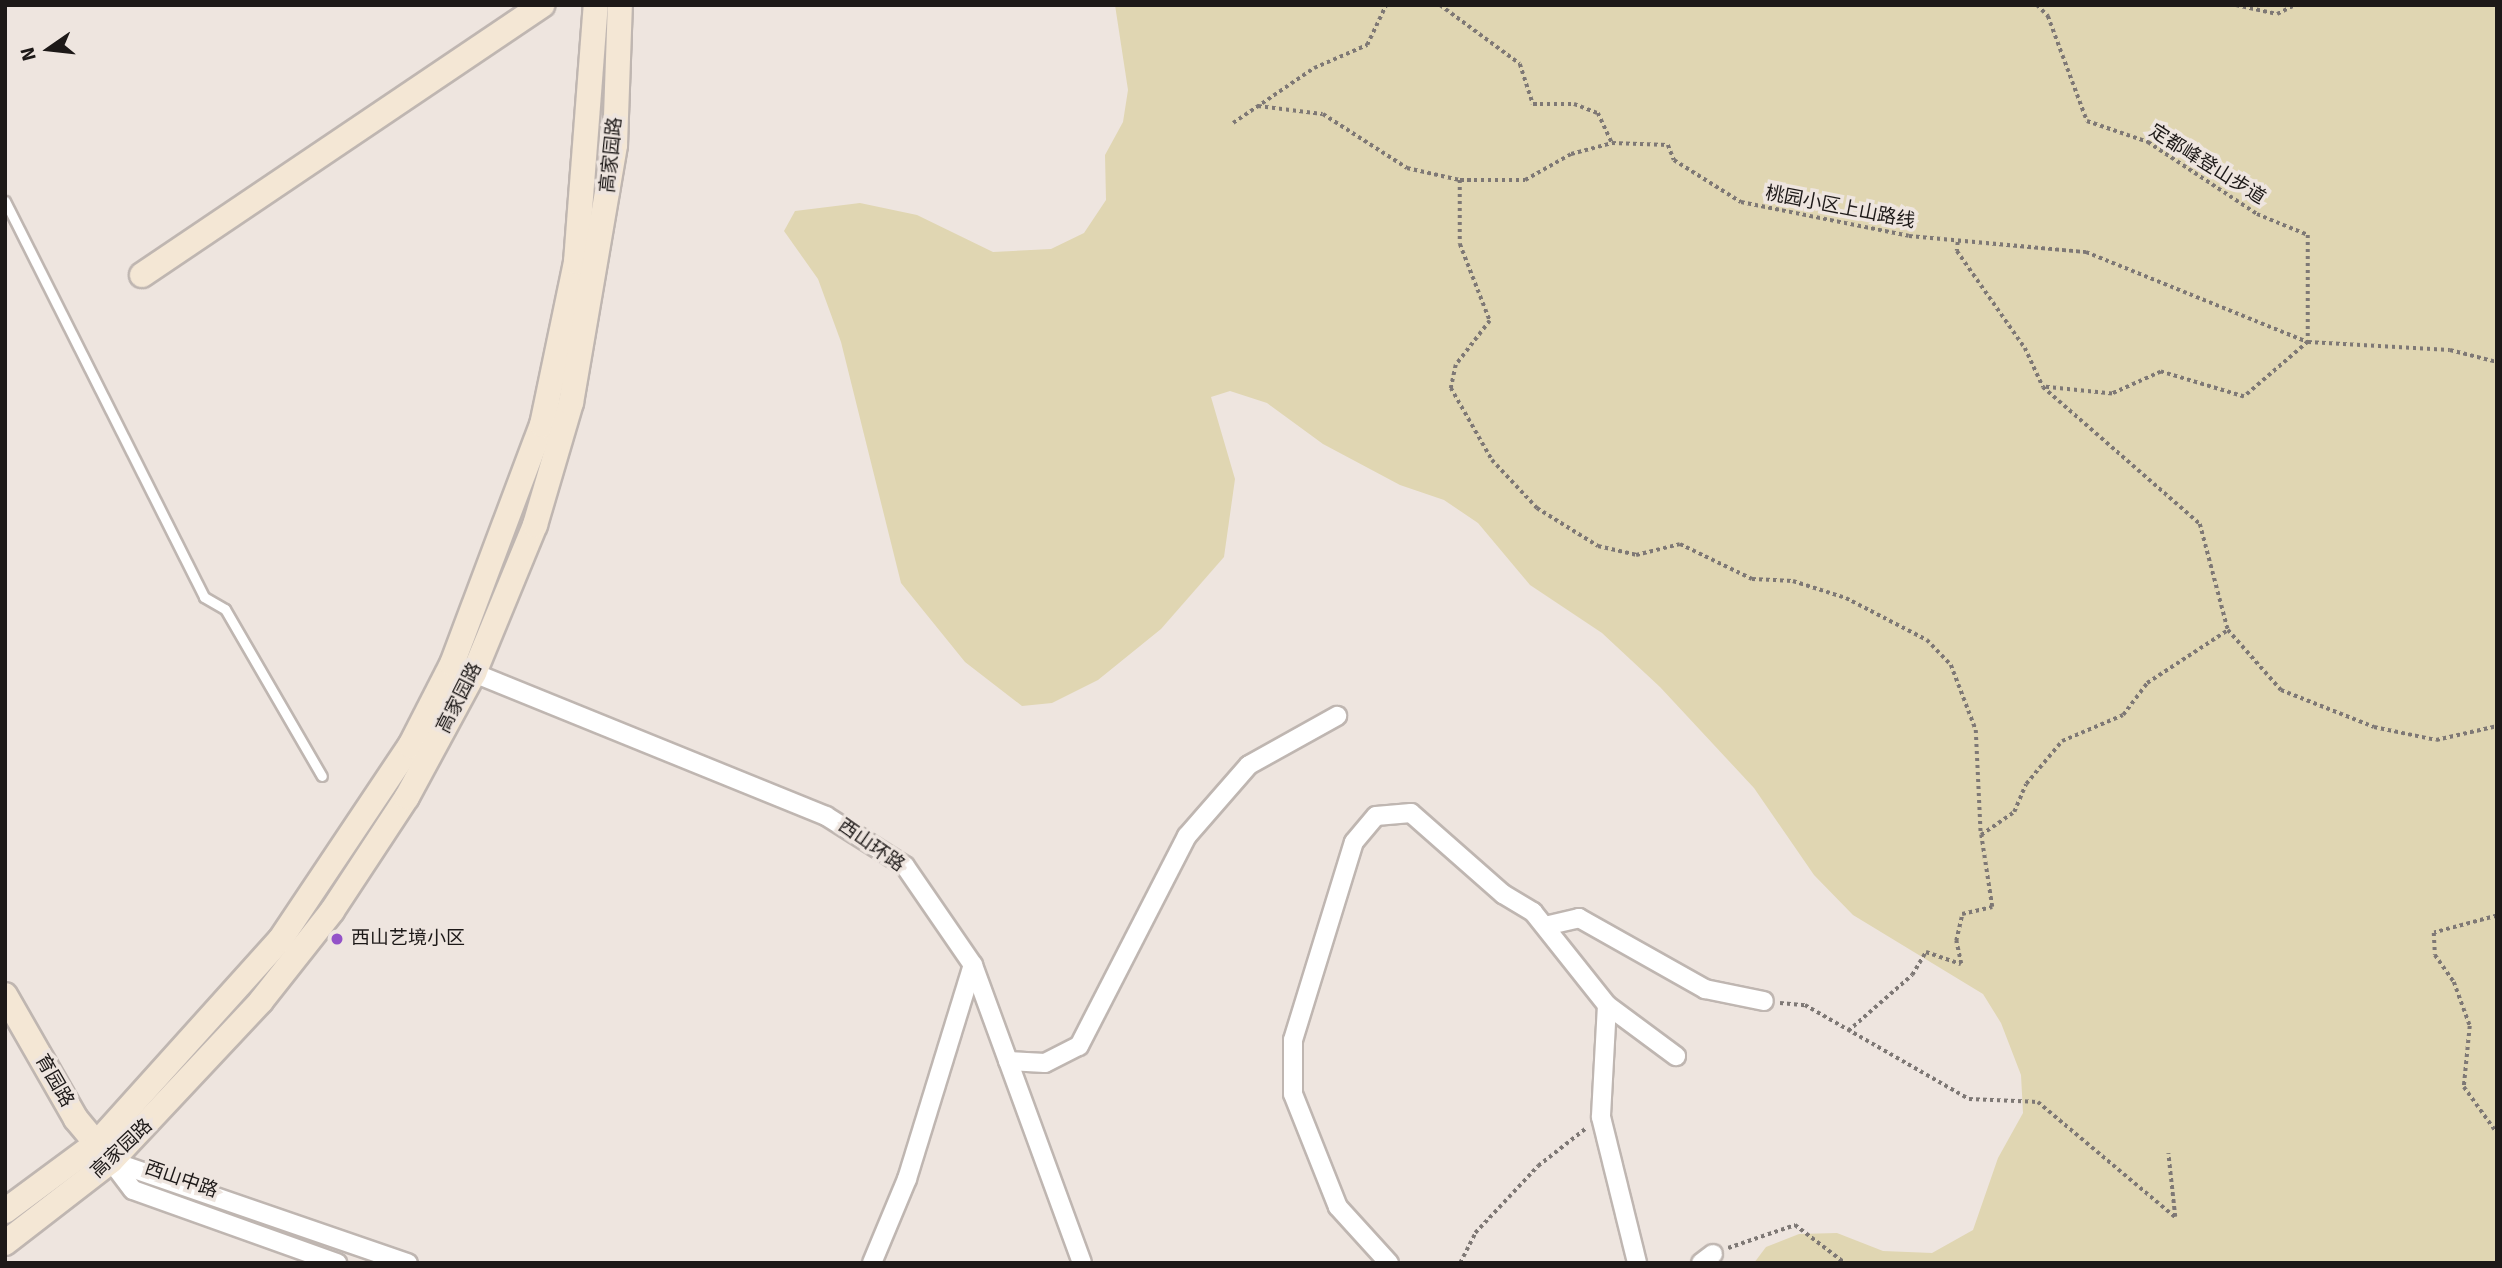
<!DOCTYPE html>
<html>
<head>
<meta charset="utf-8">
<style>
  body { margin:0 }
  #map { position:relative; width:2502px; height:1268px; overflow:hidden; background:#eee5df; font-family:Signika,"Noto Sans SC",sans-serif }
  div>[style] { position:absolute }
  .green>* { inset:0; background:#e0d6b2 }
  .path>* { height:3.5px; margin-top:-1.75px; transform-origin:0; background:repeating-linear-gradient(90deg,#7e7875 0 3.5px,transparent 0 7px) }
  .roads { filter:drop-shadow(2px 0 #bfb6b1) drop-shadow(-2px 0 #bfb6b1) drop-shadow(0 2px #bfb6b1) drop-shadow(0 -2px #bfb6b1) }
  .lane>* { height:9px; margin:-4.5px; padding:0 4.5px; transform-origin:4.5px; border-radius:4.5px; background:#fff }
  .street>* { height:18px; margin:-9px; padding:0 9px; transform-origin:9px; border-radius:9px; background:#fff }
  .secondary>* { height:24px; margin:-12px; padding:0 12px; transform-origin:12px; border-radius:12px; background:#f4e7d5 }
  .dots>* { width:19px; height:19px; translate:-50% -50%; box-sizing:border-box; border:4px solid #eee5df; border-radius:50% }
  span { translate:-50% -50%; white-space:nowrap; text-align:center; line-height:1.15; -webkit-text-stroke:7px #eee5df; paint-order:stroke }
  .street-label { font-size:19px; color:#1d1918 }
  .poi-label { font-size:19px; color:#1d1918 }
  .left { translate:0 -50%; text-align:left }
  .frame { position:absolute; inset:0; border:7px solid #1d1918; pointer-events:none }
  .north { position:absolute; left:14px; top:14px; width:70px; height:70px; -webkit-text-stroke:5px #eee5df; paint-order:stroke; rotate:256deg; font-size:19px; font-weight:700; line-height:28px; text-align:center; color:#1d1918 }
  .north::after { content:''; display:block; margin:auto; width:24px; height:32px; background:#1d1918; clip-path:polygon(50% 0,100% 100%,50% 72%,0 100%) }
</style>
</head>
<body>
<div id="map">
  <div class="green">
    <i style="clip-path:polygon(1115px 5px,2497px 5px,2497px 1263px,1754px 1263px,1766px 1247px,1799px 1234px,1837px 1233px,1883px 1251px,1932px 1253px,1973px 1230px,1998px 1158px,2023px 1113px,2021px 1075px,2001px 1023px,1983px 994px,1853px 915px,1814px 875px,1754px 788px,1660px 687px,1602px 633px,1530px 585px,1478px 523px,1444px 500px,1400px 485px,1323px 444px,1267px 403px,1230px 391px,1211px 397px,1235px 479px,1224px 557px,1161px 629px,1098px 680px,1052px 703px,1022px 706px,965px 662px,901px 583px,841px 342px,818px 279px,784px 231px,795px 211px,860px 203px,917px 215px,993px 252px,1051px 249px,1084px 233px,1106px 200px,1105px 155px,1123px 122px,1128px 90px)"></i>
  </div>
  <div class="path">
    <i style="left:1440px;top:5px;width:99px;rotate:36.4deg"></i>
    <i style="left:1520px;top:64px;width:42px;rotate:72deg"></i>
    <i style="left:1533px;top:104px;width:41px"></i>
    <i style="left:1574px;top:104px;width:26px;rotate:21deg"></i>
    <i style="left:1598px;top:113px;width:33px;rotate:65deg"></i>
    <i style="left:1612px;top:143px;width:56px;rotate:2deg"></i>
    <i style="left:1668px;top:145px;width:16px;rotate:68deg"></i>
    <i style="left:1674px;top:160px;width:79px;rotate:32.1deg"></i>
    <i style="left:1741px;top:202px;width:171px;rotate:11.4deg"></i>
    <i style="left:1909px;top:236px;width:178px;rotate:5.2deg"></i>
    <i style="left:2086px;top:252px;width:240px;rotate:22.1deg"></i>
    <i style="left:2308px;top:342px;width:84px;rotate:139.3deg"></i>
    <i style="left:2244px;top:397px;width:87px;rotate:-163.2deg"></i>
    <i style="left:2161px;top:372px;width:54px;rotate:155.8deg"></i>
    <i style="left:2112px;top:394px;width:69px;rotate:-174.2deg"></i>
    <i style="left:2037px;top:5px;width:16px;rotate:45deg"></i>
    <i style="left:2048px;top:16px;width:112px;rotate:69.6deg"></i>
    <i style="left:2087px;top:121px;width:65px;rotate:19deg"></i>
    <i style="left:2148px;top:142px;width:131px;rotate:33.4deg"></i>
    <i style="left:2257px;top:214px;width:55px;rotate:22.4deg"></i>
    <i style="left:2308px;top:235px;width:107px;rotate:90deg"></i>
    <i style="left:2308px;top:342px;width:142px;rotate:3.2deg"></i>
    <i style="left:2450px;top:350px;width:49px;rotate:14.3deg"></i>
    <i style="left:2236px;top:5px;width:42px;rotate:12.4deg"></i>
    <i style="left:2277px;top:14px;width:20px;rotate:-27deg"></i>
    <i style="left:1258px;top:106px;width:65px;rotate:7deg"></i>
    <i style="left:1323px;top:114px;width:100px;rotate:32.7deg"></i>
    <i style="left:1407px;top:168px;width:54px;rotate:12.8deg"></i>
    <i style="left:1460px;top:180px;width:65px"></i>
    <i style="left:1525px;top:180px;width:53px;rotate:-29.5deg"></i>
    <i style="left:1571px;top:154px;width:42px;rotate:-15deg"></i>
    <i style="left:1233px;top:123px;width:98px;rotate:-34.2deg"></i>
    <i style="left:1314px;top:68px;width:58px;rotate:-23.5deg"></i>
    <i style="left:1367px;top:45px;width:44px;rotate:-64.6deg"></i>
    <i style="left:1460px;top:180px;width:64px;rotate:90deg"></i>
    <i style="left:1460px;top:244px;width:83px;rotate:68.7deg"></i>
    <i style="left:1490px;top:321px;width:56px;rotate:127.7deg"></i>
    <i style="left:1456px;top:365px;width:24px;rotate:102deg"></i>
    <i style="left:1451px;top:388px;width:83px;rotate:60.3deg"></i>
    <i style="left:1492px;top:460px;width:66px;rotate:46.8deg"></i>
    <i style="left:1537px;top:508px;width:72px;rotate:31.9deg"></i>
    <i style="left:1598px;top:546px;width:39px;rotate:13deg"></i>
    <i style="left:1636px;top:555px;width:45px;rotate:-14deg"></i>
    <i style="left:1680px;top:544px;width:80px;rotate:25.9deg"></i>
    <i style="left:1752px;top:579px;width:41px;rotate:2.8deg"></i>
    <i style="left:1793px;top:581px;width:56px;rotate:17.8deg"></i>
    <i style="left:1846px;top:598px;width:91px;rotate:27.4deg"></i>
    <i style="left:1927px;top:640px;width:35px;rotate:46deg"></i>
    <i style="left:1951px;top:665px;width:70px;rotate:69deg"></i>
    <i style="left:1976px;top:730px;width:105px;rotate:87.3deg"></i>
    <i style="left:1958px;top:242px;width:9px;rotate:96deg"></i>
    <i style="left:1957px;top:251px;width:118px;rotate:55deg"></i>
    <i style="left:2025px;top:348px;width:43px;rotate:65.2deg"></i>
    <i style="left:2043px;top:387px;width:208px;rotate:41.1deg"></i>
    <i style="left:2200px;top:524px;width:110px;rotate:75.2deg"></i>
    <i style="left:2228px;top:630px;width:80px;rotate:48.5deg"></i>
    <i style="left:2281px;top:690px;width:100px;rotate:21.7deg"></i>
    <i style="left:2374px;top:727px;width:63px;rotate:11.8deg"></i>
    <i style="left:2436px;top:740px;width:63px;rotate:-12.9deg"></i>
    <i style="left:2497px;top:916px;width:65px;rotate:164.9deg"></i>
    <i style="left:2434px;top:933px;width:22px;rotate:87deg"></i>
    <i style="left:2435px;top:955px;width:33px;rotate:55deg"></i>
    <i style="left:2454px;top:982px;width:47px;rotate:70deg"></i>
    <i style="left:2470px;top:1026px;width:61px;rotate:95.6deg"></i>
    <i style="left:2464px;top:1087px;width:57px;rotate:54.3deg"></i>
    <i style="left:1780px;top:1003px;width:25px;rotate:5deg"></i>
    <i style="left:1805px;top:1005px;width:189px;rotate:29.8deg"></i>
    <i style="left:1969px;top:1099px;width:69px;rotate:2.5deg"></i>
    <i style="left:2038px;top:1102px;width:179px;rotate:40deg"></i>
    <i style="left:2175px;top:1217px;width:64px;rotate:-96.2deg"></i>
    <i style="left:1848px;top:1031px;width:85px;rotate:-41.2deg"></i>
    <i style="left:1912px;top:975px;width:27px;rotate:-59deg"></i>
    <i style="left:1926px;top:952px;width:37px;rotate:19deg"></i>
    <i style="left:1961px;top:964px;width:24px;rotate:-102deg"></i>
    <i style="left:1956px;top:941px;width:28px;rotate:-77deg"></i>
    <i style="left:1962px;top:914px;width:31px;rotate:-13deg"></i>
    <i style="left:1992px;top:907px;width:73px;rotate:-98.7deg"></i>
    <i style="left:1981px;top:835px;width:40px;rotate:-34.9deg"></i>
    <i style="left:2014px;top:812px;width:30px;rotate:-67deg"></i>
    <i style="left:2026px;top:784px;width:56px;rotate:-50.1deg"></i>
    <i style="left:2062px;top:741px;width:66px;rotate:-23.1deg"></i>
    <i style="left:2123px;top:715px;width:40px;rotate:-53deg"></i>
    <i style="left:2147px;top:683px;width:97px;rotate:-33.2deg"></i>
    <i style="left:1728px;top:1248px;width:71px;rotate:-18.9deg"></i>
    <i style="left:1795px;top:1225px;width:63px;rotate:37.2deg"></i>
    <i style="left:1460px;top:1263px;width:34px;rotate:-63deg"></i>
    <i style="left:1475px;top:1233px;width:92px;rotate:-46.8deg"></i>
    <i style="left:1538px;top:1166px;width:60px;rotate:-38.2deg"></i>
  </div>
  <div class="roads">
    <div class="lane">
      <i style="left:5px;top:201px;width:443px;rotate:63.3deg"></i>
      <i style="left:204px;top:597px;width:24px;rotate:30deg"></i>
      <i style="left:225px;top:609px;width:193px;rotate:59.9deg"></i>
    </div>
    <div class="street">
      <i style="left:474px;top:673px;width:380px;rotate:22.1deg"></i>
      <i style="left:826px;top:816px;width:93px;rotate:32.3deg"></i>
      <i style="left:905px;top:866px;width:120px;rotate:55.5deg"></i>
      <i style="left:973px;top:965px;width:317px;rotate:69.9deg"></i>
      <i style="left:1545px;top:926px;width:35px;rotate:-13deg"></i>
      <i style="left:1579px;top:918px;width:145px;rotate:29.4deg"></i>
      <i style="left:1705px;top:989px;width:60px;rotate:11.5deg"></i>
      <i style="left:1607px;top:1005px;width:86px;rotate:36.5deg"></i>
      <i style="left:1008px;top:1061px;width:37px;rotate:3deg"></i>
      <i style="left:1045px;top:1063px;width:38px;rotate:-27deg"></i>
      <i style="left:1079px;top:1046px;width:236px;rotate:-62.8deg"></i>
      <i style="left:1187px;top:836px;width:94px;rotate:-48.9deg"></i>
      <i style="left:1249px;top:765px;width:101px;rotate:-29.1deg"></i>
      <i style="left:111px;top:1161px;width:314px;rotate:19deg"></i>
      <i style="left:111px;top:1161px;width:36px;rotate:53deg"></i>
      <i style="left:133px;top:1190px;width:217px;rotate:19.7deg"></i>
      <i style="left:872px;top:1263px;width:91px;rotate:-67.4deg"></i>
      <i style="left:907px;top:1179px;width:224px;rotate:-72.9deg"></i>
      <i style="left:1389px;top:1263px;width:76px;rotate:-132.3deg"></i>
      <i style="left:1338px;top:1207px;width:122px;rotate:-111.7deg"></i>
      <i style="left:1293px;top:1094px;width:54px;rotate:-90deg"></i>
      <i style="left:1293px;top:1040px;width:207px;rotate:-72.9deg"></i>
      <i style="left:1354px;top:842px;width:34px;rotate:-50deg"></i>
      <i style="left:1376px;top:816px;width:35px;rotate:-5deg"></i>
      <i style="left:1411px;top:813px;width:123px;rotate:41.4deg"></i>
      <i style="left:1503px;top:894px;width:35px;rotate:31deg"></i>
      <i style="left:1533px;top:912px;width:119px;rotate:51.5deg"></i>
      <i style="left:1607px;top:1005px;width:112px;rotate:93.1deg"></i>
      <i style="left:1601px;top:1117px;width:150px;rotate:76.1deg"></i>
      <i style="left:1701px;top:1263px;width:15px;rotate:-37deg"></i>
    </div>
    <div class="secondary">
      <i style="left:142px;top:275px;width:483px;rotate:-34deg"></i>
      <i style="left:5px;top:995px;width:143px;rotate:60.2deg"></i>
      <i style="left:76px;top:1119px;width:47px;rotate:50.2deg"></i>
      <i style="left:5px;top:1211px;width:114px;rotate:-36.5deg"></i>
      <i style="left:97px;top:1143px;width:273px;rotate:-48deg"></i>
      <i style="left:280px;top:940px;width:234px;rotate:-56.2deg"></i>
      <i style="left:410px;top:746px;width:92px;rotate:-62.9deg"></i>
      <i style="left:452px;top:664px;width:255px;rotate:-69.4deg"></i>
      <i style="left:542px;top:425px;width:167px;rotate:-78.2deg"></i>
      <i style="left:576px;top:262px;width:258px;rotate:-85.6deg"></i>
      <i style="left:5px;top:1243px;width:134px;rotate:-37.7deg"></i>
      <i style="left:111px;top:1161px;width:219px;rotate:-46.8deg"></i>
      <i style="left:261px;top:1001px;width:115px;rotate:-51.7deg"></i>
      <i style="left:332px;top:911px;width:136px;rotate:-56.7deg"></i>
      <i style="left:407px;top:797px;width:141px;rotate:-61.6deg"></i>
      <i style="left:474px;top:673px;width:160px;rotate:-67.6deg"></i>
      <i style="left:535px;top:525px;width:127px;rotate:-73.6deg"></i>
      <i style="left:571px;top:403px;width:262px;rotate:-80.3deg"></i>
      <i style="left:615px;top:145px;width:140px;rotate:-88deg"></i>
    </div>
  </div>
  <div class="dots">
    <i style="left:337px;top:939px;background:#9352c8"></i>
  </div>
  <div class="street-label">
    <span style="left:612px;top:155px;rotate:-84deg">高家园路</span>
    <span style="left:2207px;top:165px;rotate:32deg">定都峰登山步道</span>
    <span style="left:1840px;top:208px;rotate:11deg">桃园小区上山路线</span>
    <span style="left:460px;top:698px;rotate:-63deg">高家园路</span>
    <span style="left:871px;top:846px;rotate:35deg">西山环路</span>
    <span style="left:54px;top:1081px;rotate:60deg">育园路</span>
    <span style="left:122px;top:1149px;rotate:-43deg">高家园路</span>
    <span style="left:181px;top:1180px;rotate:19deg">西山中路</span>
  </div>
  <div class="poi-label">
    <span class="left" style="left:351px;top:939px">西山艺境小区</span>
  </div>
  <div class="frame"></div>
  <div class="north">N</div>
</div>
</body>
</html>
